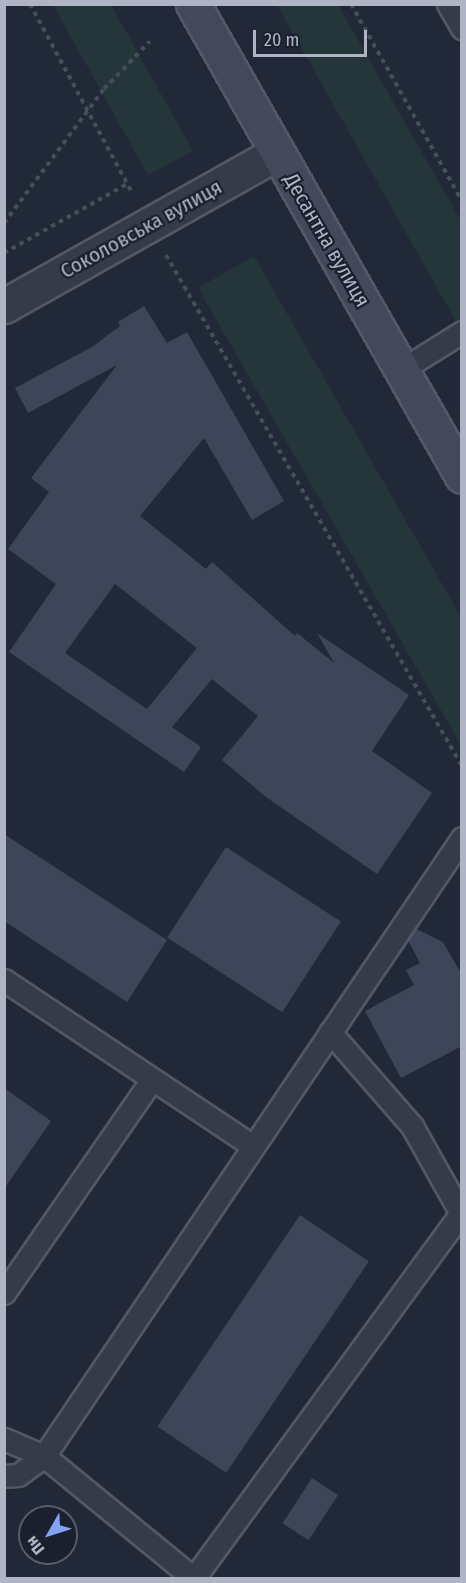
<!DOCTYPE html>
<html>
<head>
<meta charset="utf-8">
<style>
  body { margin:0 }
  #map { position:relative; width:466px; height:1583px; overflow:hidden; background:#212938; font-family:"Fira Sans Condensed",sans-serif }
  div>[style] { position:absolute }
  .green>* { inset:0; background:#24363a }
  .building>* { inset:0; background:#3d4658; transform-origin:0 0 }
  .path>* { height:4px; margin-top:-2px; transform-origin:0; background:repeating-linear-gradient(90deg,#415156 0 4.5px,transparent 0 9px) }
  .roads { filter:drop-shadow(2px 0 #525866) drop-shadow(-2px 0 #525866) drop-shadow(0 2px #525866) drop-shadow(0 -2px #525866) }
  .lane>* { height:21px; margin:-10.5px; padding:0 10.5px; transform-origin:10.5px; border-radius:10.5px; background:#353b48 }
  .street>* { height:33px; margin:-16.5px; padding:0 16.5px; transform-origin:16.5px; border-radius:16.5px; background:#353b48 }
  .secondary>* { height:33px; margin:-16.5px; padding:0 16.5px; transform-origin:16.5px; border-radius:16.5px; background:#43495b }
  span { translate:-50% -50%; white-space:nowrap; text-align:center; line-height:1.15; -webkit-text-stroke:4.5px #1a202d; paint-order:stroke }
  .street-label { font-size:21px; color:#afb5c5 }
  .frame { position:absolute; inset:0; border:6px solid #afb5c5; pointer-events:none }
  .north { position:absolute; left:18px; top:1505px; width:60px; height:60px; box-sizing:border-box; background:#1a202d; border:2px solid #565c6a; border-radius:50%; rotate:231deg; font-size:16px; font-weight:700; line-height:24px; text-align:center; color:#afb5c5 }
  .north::after { content:''; display:block; margin:auto; width:21px; height:27px; background:#83a4f5; clip-path:polygon(50% 0,100% 100%,50% 72%,0 100%) }
  .scale { position:absolute; left:253px; top:30px; width:114px; height:27px; box-sizing:border-box; border:3px solid #afb5c5; border-top:0; padding-left:8px; font-size:18px; line-height:21px; white-space:nowrap; color:#afb5c5; -webkit-text-stroke:4px #1a202d; paint-order:stroke }
</style>
</head>
<body>
<div id="map">
  <div class="green">
    <i style="clip-path:polygon(53px 5px,111px 5px,193px 151px,148px 175px)"></i>
    <i style="clip-path:polygon(277px 5px,338px 5px,461px 221px,461px 330px)"></i>
    <i style="clip-path:polygon(254px 256px,461px 617px,461px 745px,198px 288px)"></i>
  </div>
  <div class="building">
    <i style="clip-path:polygon(evenodd,144px 306px,167px 343px,187px 332px,284px 501px,252px 520px,204px 438px,140px 516px,206px 569px,212px 562px,295px 636px,297px 633px,334px 663px,317px 633px,409px 695px,372px 751px,432px 793px,377px 874px,266px 797px,222px 760px,258px 716px,212px 679px,172px 727px,201px 747px,184px 772px,9px 652px,56px 584px,8px 549px,49px 492px,31px 478px,117px 365px,28px 413px,15px 388px,92px 347px,120px 326px,118px 322px,144px 306px,115px 584px,197px 648px,147px 709px,65px 653px,115px 584px)"></i>
    <i style="clip-path:polygon(4px 834px,167px 940px,127px 1002px,4px 921px)"></i>
    <i style="left:226px;top:847px;width:137px;height:108px;rotate:33deg"></i>
    <i style="clip-path:polygon(416px 929px,443px 942px,462px 975px,462px 1046px,401px 1078px,365px 1011px,414px 985px,406px 970px,420px 963px,408px 940px)"></i>
    <i style="clip-path:polygon(4px 1088px,51px 1121px,4px 1189px)"></i>
    <i style="left:300px;top:1215px;width:83px;height:255px;rotate:34deg"></i>
    <i style="left:312px;top:1478px;width:31px;height:54px;rotate:33deg"></i>
  </div>
  <div class="path">
    <i style="left:30px;top:4px;width:215px;rotate:61.6deg"></i>
    <i style="left:351px;top:4px;width:226px;rotate:60.6deg"></i>
    <i style="left:4px;top:223px;width:167px;rotate:-53.3deg"></i>
    <i style="left:104px;top:89px;width:66px;rotate:-46.2deg"></i>
    <i style="left:4px;top:253px;width:141px;rotate:-29.3deg"></i>
    <i style="left:166px;top:255px;width:591px;rotate:59.92deg"></i>
  </div>
  <div class="roads">
    <div class="lane">
      <i style="left:448px;top:4px;width:28px;rotate:60deg"></i>
      <i style="left:401px;top:370px;width:72px;rotate:-31.9deg"></i>
      <i style="left:4px;top:980px;width:299px;rotate:33.7deg"></i>
      <i style="left:330px;top:1032px;width:125px;rotate:48.9deg"></i>
      <i style="left:412px;top:1126px;width:102px;rotate:60.7deg"></i>
      <i style="left:4px;top:1293px;width:260px;rotate:-55.3deg"></i>
      <i style="left:4px;top:1439px;width:43px;rotate:23deg"></i>
      <i style="left:44px;top:1456px;width:193px;rotate:39.3deg"></i>
      <i style="left:4px;top:1476px;width:14px;rotate:-4deg"></i>
      <i style="left:18px;top:1475px;width:32px;rotate:-36deg"></i>
      <i style="left:44px;top:1456px;width:746px;rotate:-55.93deg"></i>
      <i style="left:194px;top:1578px;width:452px;rotate:-53.8deg"></i>
    </div>
    <div class="street">
      <i style="left:4px;top:306px;width:313px;rotate:-29.3deg"></i>
    </div>
    <div class="secondary">
      <i style="left:193px;top:4px;width:543px;rotate:60.32deg"></i>
    </div>
  </div>
  <div class="street-label">
    <span style="left:141px;top:229px;rotate:-29deg">Соколовська вулиця</span>
    <span style="left:327px;top:240px;rotate:60deg">Десантна вулиця</span>
  </div>
  <div class="frame"></div>
  <div class="north">Пн</div>
  <div class="scale">20 m</div>
</div>
</body>
</html>
